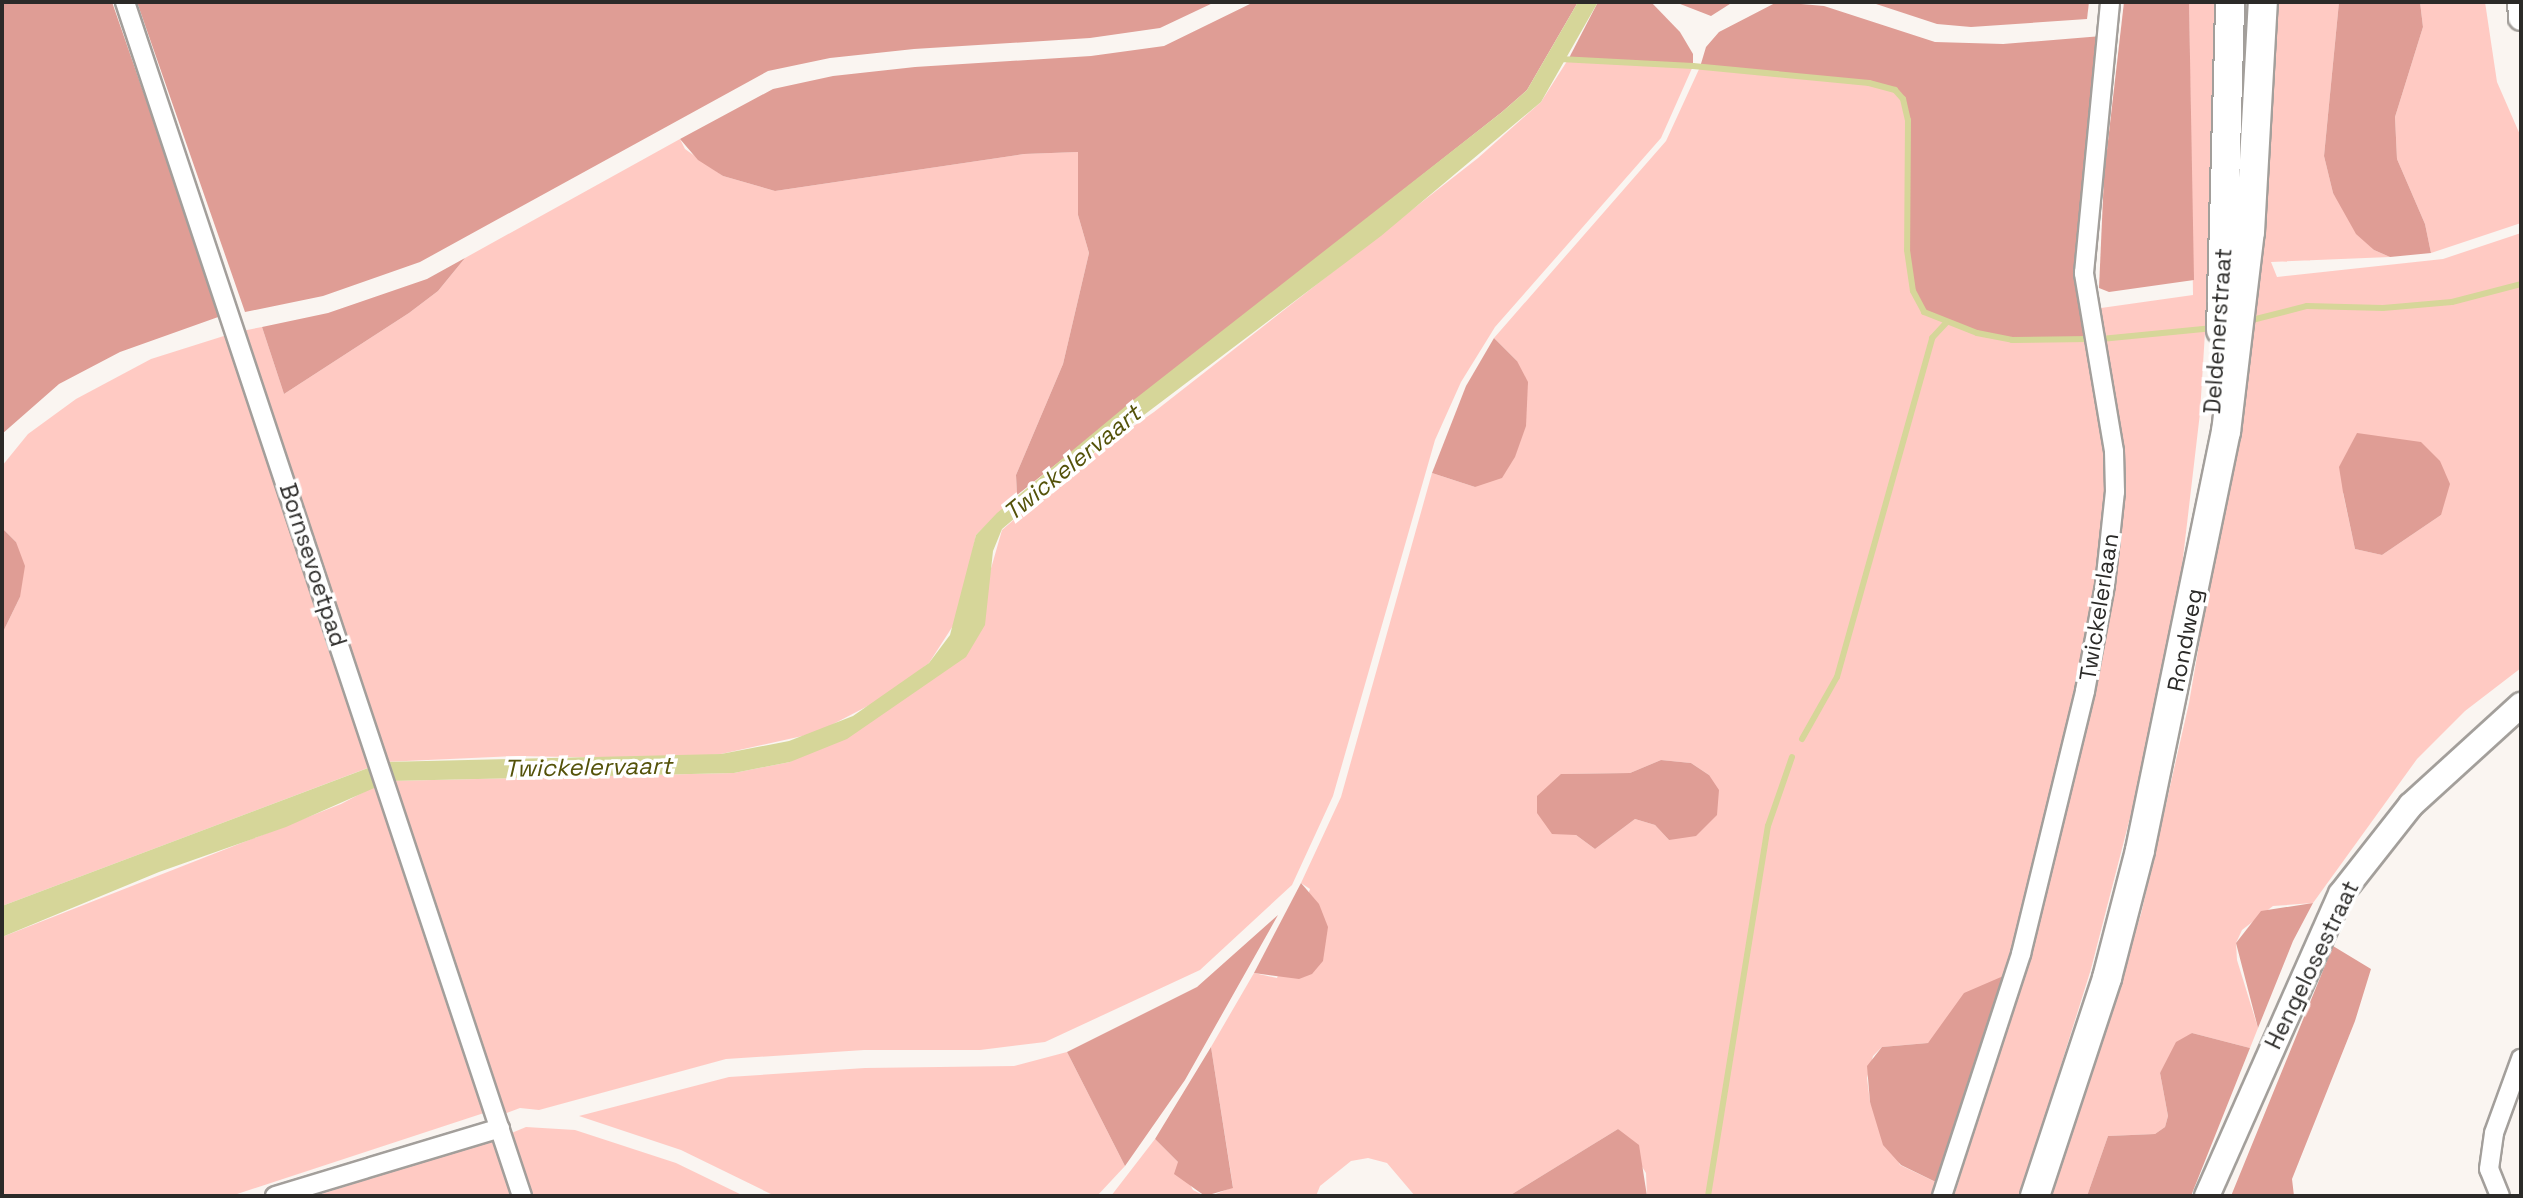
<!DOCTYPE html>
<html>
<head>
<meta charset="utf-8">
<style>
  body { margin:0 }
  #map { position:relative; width:2523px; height:1198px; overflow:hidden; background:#faf5f1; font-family:"Space Grotesk",sans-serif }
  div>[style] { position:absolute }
  .green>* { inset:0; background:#ffcac3 }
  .forest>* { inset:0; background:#df9d95 }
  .water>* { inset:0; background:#d6d699 }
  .stream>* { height:6px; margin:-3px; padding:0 3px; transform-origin:3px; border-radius:3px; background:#d6d699 }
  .roads { filter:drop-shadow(2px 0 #a39f9b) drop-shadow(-2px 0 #a39f9b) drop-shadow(0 2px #a39f9b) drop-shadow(0 -2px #a39f9b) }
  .street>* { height:18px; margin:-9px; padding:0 9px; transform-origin:9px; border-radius:9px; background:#fff }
  .secondary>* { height:24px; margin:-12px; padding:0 12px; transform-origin:12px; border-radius:12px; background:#fff }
  .primary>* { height:28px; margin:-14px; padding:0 14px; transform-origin:14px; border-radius:14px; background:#fff }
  span { translate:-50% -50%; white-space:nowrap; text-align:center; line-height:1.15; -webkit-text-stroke:7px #fff; paint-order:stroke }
  .street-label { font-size:23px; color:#2b2a28 }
  .water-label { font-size:24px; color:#545209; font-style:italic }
  .frame { position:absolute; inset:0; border:4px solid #2b2a28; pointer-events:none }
</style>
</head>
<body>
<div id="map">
  <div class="green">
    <i style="clip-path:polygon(2189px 2px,2216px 2px,2219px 106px,2200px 413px,2179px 592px,2159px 705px,2091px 969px,2020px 1196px,1954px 1196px,2034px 943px,2098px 672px,2114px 587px,2117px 519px,2097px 316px,2101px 308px,2193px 295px)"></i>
    <i style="clip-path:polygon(evenodd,2273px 2px,2339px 2px,2324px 156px,2333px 193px,2374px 250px,2390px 257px,2271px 262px,2277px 277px,2443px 259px,2521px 233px,2521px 668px,2465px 711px,2417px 759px,2313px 903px,2273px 906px,2242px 930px,2236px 943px,2237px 960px,2258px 1028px,2250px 1048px,2192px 1033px,2160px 1073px,2168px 1116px,2165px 1127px,2155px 1134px,2108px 1136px,2087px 1196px,2050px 1196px,2141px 914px,2189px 703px,2216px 546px,2273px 2px,2343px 493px,2441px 515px,2382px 555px,2355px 549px,2343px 493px)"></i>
    <i style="clip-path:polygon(2420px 2px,2485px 2px,2497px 82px,2521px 137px,2521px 223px,2431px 253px,2425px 224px,2397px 159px,2395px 117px,2423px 27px)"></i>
    <i style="clip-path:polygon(1569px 58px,1693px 66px,1661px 138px,1495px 327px,1461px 382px,1435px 440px,1333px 796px,1292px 885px,1200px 970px,1045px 1042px,980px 1050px,864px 1050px,726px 1059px,539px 1110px,520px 1108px,501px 1115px,390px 781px,734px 773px,790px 762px,942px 672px,966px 656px,1002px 530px,1083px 461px,1154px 412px,1478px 158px,1541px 102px)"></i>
    <i style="clip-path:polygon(evenodd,1700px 67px,1869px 83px,1895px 90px,1903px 99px,1908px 120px,1907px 250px,1946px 323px,2012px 340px,2090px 339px,2107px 449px,2104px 560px,2084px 661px,2008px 974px,1928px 1043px,1882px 1047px,1873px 1056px,1867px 1078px,1870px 1102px,1900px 1165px,1942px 1185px,1938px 1196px,1647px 1196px,1646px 1173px,1618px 1129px,1509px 1196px,1415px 1196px,1387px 1163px,1368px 1158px,1351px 1161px,1320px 1186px,1316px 1196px,1211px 1196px,1233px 1187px,1211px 1047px,1254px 973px,1277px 978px,1310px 889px,1301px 883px,1341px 797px,1432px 473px,1475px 487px,1517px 361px,1494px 338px,1666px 141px,1700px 67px,1661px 760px,1691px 763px,1709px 775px,1669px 840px,1655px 825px,1635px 819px,1595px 849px,1576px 835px,1561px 774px,1630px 773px,1661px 760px)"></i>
    <i style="clip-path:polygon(680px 139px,685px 149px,723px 176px,775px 191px,1024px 154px,1078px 152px,1078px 215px,1089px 253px,1063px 364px,1016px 475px,1017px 495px,976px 535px,958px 618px,929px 663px,887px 696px,816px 733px,721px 754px,676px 759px,517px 756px,384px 762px,242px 331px,262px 327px,284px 394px,409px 313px,438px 291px,465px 258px)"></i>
    <i style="clip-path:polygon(227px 335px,373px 766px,2px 906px,2px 634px,20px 597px,16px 542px,2px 528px,2px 466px,28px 434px,76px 399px,151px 359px)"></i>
    <i style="clip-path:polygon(379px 784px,487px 1112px,231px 1196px,2px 1196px,2px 937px,341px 804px)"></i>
    <i style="clip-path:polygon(1067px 1052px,1125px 1166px,1097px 1196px,775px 1196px,681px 1150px,579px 1116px,729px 1077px,865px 1068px,1014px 1066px)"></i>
    <i style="clip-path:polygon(526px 1127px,575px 1130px,676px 1163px,744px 1196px,528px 1196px,507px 1135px)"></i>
    <i style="clip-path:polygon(496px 1139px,515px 1196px,315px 1196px)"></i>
    <i style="clip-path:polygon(1155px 1139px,1178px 1162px,1193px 1190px,1205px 1196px,1111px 1196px)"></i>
  </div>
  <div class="forest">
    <i style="clip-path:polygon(2px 2px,112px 2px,221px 316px,120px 352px,59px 384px,2px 434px)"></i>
    <i style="clip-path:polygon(137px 2px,1215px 2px,1160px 28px,1090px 38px,914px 49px,830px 58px,768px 71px,420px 262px,323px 296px,245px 312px)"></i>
    <i style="clip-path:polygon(1254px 2px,1578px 2px,1527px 90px,1502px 112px,1017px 495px,1016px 475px,1063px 364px,1089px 253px,1078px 215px,1078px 152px,1024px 154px,775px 191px,723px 176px,698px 160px,680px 139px,773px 89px,833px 76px,915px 67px,1091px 56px,1164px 46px)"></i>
    <i style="clip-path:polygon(1598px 2px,1651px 2px,1680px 32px,1693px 54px,1693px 66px,1569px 58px)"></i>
    <i style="clip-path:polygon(1675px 2px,1733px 2px,1711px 16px)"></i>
    <i style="clip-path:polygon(1777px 2px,1824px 6px,1935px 42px,2003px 44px,2102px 36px,2090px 339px,2012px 340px,1977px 333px,1924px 312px,1913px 291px,1907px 250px,1908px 120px,1903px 99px,1895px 90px,1869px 83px,1700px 67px,1706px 47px,1719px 32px)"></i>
    <i style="clip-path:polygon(1870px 2px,2089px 2px,2087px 19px,1971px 27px,1937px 24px)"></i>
    <i style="clip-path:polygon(2124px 2px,2189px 2px,2194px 280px,2109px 292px,2099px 288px,2104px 176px)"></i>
    <i style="clip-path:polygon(2339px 2px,2420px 2px,2423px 27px,2395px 117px,2397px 159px,2425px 224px,2431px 253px,2390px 257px,2374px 250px,2356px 234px,2333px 193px,2324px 156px)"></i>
    <i style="clip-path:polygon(465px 258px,438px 291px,409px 313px,284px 394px,262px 327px,328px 313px,427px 279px)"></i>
    <i style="clip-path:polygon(1494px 338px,1517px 361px,1528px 382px,1526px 426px,1515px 457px,1502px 478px,1475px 487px,1432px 473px,1466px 386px)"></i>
    <i style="clip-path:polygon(2357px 433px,2421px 442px,2440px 461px,2450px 484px,2441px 515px,2382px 555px,2355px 549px,2343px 492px,2339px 467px)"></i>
    <i style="clip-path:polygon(2px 528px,16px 542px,25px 566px,20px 597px,2px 634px)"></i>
    <i style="clip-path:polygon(1661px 760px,1691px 763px,1709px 775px,1719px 790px,1717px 815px,1696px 836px,1669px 840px,1655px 825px,1635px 819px,1595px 849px,1576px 835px,1552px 834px,1537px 813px,1537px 796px,1561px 774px,1630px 773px)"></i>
    <i style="clip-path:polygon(1301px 883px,1319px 904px,1328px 927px,1323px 961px,1312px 974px,1299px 979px,1254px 973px)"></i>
    <i style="clip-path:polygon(2313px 903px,2293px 941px,2258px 1028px,2236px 943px,2261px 911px)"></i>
    <i style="clip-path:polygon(1278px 915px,1185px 1080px,1125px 1166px,1067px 1052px,1197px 987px)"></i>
    <i style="clip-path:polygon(2333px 946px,2371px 969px,2355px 1021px,2292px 1179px,2294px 1196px,2231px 1196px)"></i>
    <i style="clip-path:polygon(2008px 974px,1942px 1185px,1901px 1165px,1883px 1145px,1870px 1102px,1867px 1066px,1882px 1047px,1928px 1043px,1964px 993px)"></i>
    <i style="clip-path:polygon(2192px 1033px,2250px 1048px,2191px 1196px,2087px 1196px,2108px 1136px,2155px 1134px,2165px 1127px,2168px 1116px,2160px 1073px,2176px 1042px)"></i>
    <i style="clip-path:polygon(1211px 1047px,1233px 1188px,1205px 1196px,1174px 1174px,1178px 1162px,1155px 1139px)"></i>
    <i style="clip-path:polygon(1618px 1129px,1639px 1145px,1647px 1196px,1509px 1196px)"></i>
  </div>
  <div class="water">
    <i style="clip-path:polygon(1578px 2px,1598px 2px,1541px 102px,1381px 236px,1083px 461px,1002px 529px,993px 551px,985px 625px,966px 657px,847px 739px,790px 762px,734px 773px,390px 781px,286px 827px,159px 872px,2px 937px,2px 906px,384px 762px,721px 754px,789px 741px,853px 716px,929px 663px,950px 635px,976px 535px,997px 513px,1126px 406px,1502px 112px,1527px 90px)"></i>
  </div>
  <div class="stream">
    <i style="left:1560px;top:59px;width:133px;rotate:3deg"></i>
    <i style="left:1693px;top:66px;width:177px;rotate:5.5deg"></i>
    <i style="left:1869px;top:83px;width:27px;rotate:15deg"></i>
    <i style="left:1895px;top:90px;width:12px;rotate:48deg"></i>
    <i style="left:1903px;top:99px;width:22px;rotate:77deg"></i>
    <i style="left:1908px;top:120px;width:130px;rotate:90.4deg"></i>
    <i style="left:1907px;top:250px;width:41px;rotate:81.7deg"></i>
    <i style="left:1913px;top:291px;width:24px;rotate:62deg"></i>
    <i style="left:1924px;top:312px;width:57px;rotate:21.6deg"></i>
    <i style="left:1977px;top:333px;width:36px;rotate:11deg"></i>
    <i style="left:2012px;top:340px;width:78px;rotate:-0.7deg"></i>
    <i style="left:2248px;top:321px;width:61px;rotate:-14.3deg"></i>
    <i style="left:2307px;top:306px;width:76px;rotate:1.5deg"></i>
    <i style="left:2383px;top:308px;width:69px;rotate:-5deg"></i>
    <i style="left:2452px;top:302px;width:71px;rotate:-14.6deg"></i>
    <i style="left:2101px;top:339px;width:113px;rotate:-5.6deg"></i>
    <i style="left:1802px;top:739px;width:71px;rotate:-60.6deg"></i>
    <i style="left:1837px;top:677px;width:352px;rotate:-74.3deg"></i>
    <i style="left:1932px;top:338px;width:21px;rotate:-47deg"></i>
    <i style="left:1708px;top:1196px;width:375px;rotate:-80.8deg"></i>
    <i style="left:1768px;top:826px;width:73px;rotate:-70.8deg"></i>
  </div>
  <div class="roads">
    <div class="street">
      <i style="left:125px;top:2px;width:1258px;rotate:71.61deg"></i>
      <i style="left:275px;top:1196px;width:235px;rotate:-16.8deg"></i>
      <i style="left:1942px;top:1196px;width:255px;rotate:-71.9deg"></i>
      <i style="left:2021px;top:954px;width:271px;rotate:-76.3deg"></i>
      <i style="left:2085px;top:691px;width:108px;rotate:-79.3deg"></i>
      <i style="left:2105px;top:585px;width:94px;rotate:-83.9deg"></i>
      <i style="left:2115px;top:492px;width:41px;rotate:-91.4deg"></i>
      <i style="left:2114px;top:451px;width:181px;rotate:-99.6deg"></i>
      <i style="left:2084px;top:273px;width:272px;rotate:-84.5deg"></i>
      <i style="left:2500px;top:1196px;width:29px;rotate:-112deg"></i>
      <i style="left:2489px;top:1169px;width:36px;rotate:-82deg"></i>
      <i style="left:2494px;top:1133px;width:79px;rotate:-70deg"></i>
    </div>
    <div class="secondary">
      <i style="left:2520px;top:2px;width:16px;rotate:86deg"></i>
      <i style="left:2207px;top:1196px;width:330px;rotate:-66.1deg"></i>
      <i style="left:2341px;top:894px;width:113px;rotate:-51.8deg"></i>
      <i style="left:2411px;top:805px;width:149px;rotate:-42.3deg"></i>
    </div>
    <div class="primary">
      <i style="left:2221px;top:330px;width:328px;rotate:-88.4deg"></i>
      <i style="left:2035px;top:1196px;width:230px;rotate:-71.7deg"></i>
      <i style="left:2107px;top:978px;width:132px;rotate:-75.5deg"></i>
      <i style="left:2140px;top:850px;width:427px;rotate:-78.4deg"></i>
      <i style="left:2226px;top:432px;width:201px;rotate:-83.2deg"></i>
      <i style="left:2250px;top:232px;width:230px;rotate:-86.8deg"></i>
    </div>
  </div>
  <div class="street-label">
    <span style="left:2218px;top:331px;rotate:-86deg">Deldenerstraat</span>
    <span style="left:313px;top:565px;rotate:72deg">Bornsevoetpad</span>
    <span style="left:2099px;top:607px;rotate:-81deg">Twickelerlaan</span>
    <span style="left:2185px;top:640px;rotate:-79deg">Rondweg</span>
    <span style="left:2312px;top:965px;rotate:-64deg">Hengelosestraat</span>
  </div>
  <div class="water-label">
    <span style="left:1072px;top:463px;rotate:-39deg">Twickelervaart</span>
    <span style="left:588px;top:767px;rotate:-1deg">Twickelervaart</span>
  </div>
  <div class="frame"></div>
</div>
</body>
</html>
